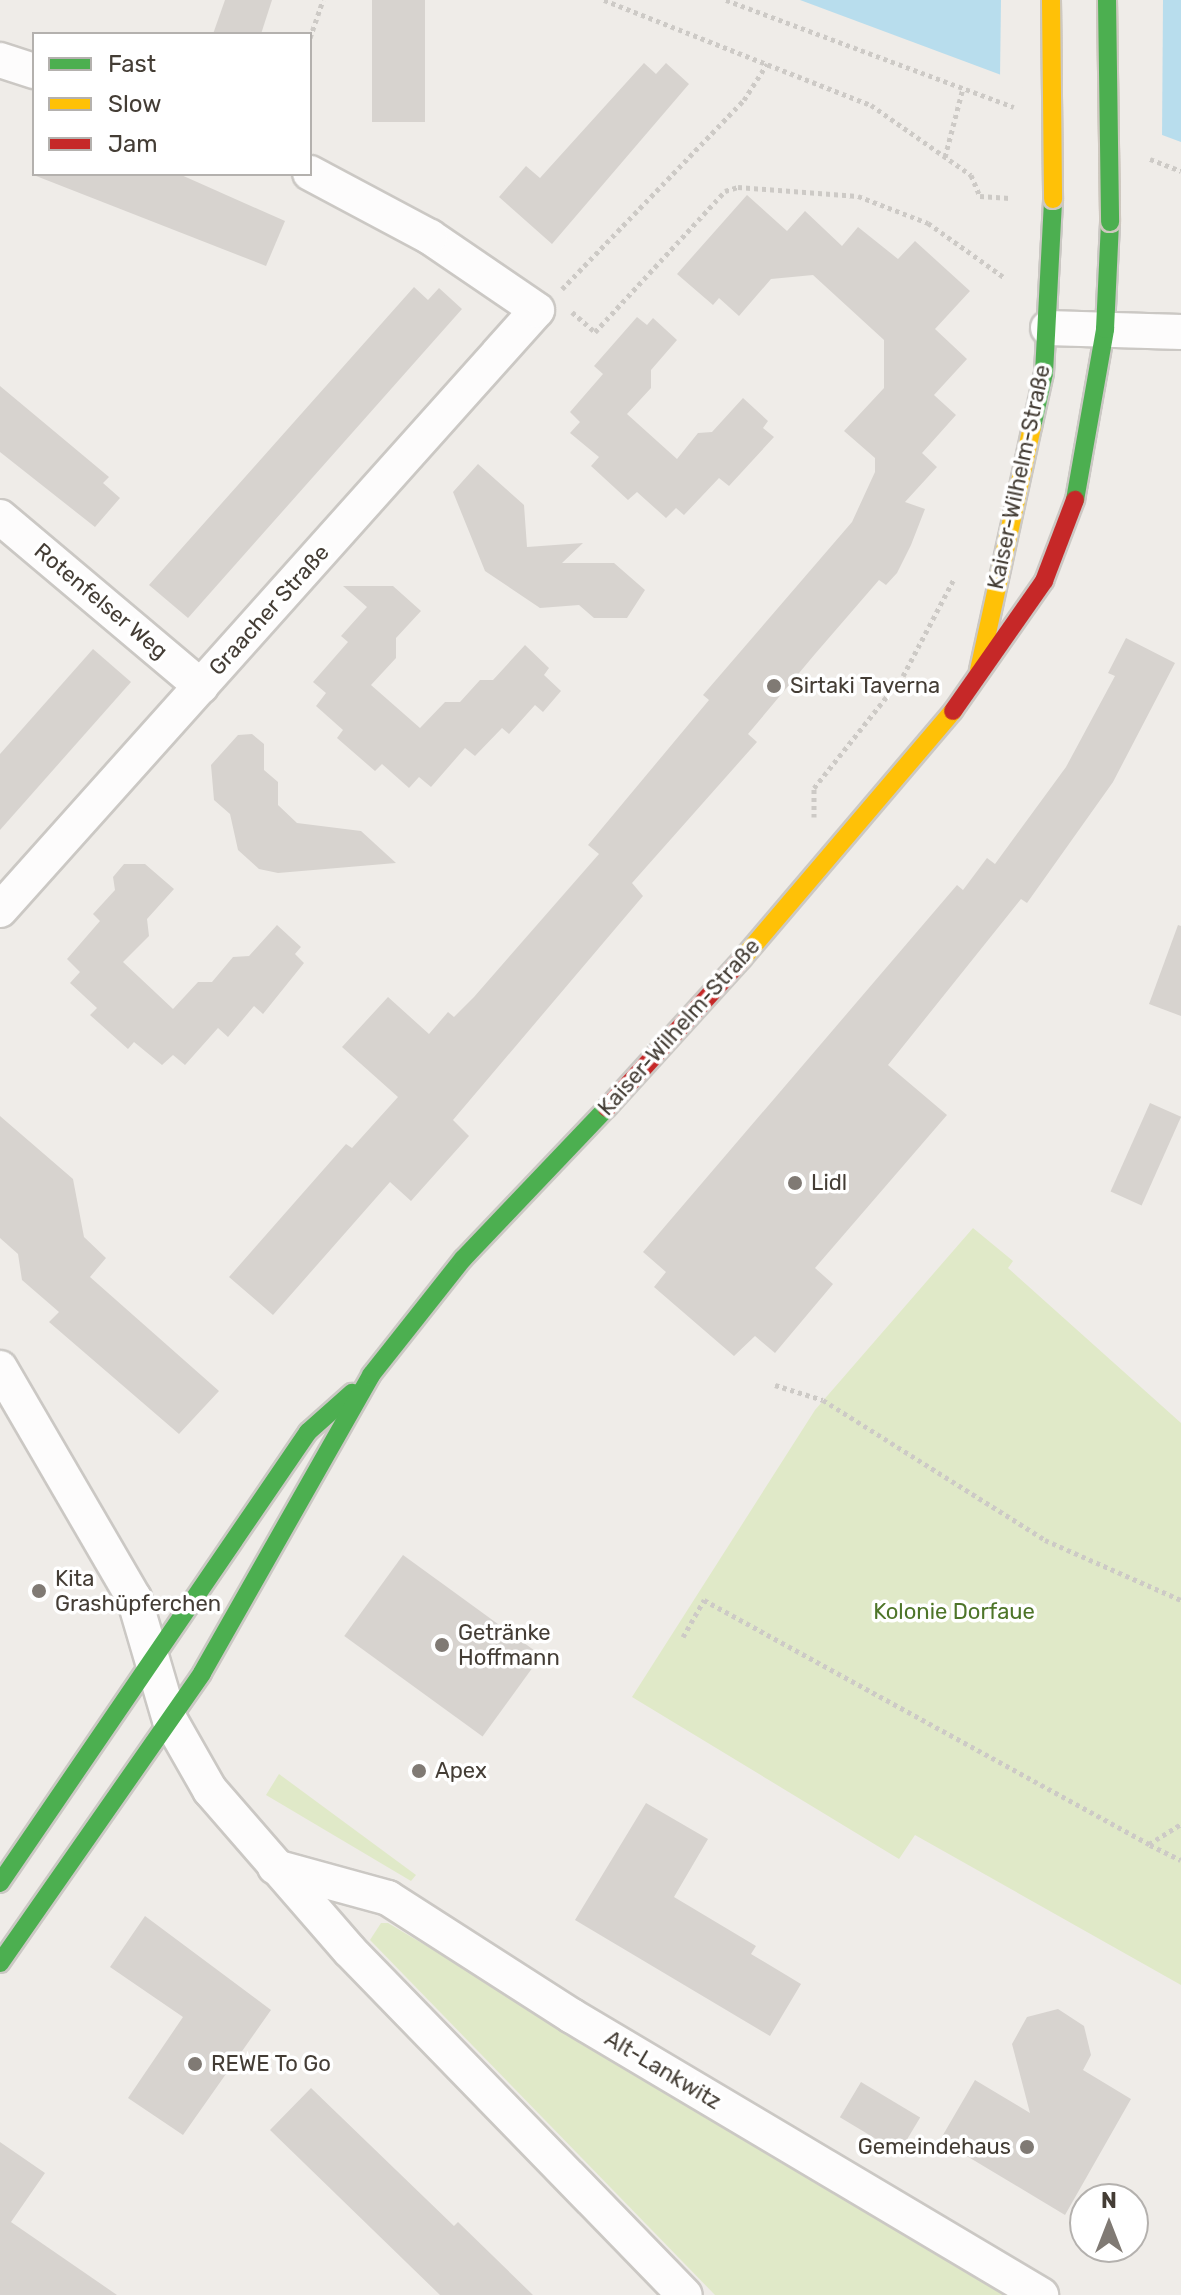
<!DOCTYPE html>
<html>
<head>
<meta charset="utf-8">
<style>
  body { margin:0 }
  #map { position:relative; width:1181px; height:2295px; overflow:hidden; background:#efece8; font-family:Rubik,sans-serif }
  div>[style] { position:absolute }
  .green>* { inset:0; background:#e0e9c8 }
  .water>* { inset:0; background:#b8dded }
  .pier>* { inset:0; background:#efece8 }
  .building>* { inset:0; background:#d7d3cf; transform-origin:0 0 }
  .path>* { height:5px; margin-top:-2.5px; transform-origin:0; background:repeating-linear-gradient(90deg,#cdcac6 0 4px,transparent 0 8px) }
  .roads { filter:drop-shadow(2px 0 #cbc8c4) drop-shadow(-2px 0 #cbc8c4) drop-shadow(0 2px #cbc8c4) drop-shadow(0 -2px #cbc8c4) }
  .street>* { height:34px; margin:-17px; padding:0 17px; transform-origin:17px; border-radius:17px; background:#fdfcfc }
  .fast>* { height:18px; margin:-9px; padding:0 9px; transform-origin:9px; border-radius:9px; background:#4caf50 }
  .slow>* { height:18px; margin:-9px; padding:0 9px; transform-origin:9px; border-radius:9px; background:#ffc107 }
  .jam>* { height:18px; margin:-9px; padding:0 9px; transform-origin:9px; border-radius:9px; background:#c62828 }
  .bridges { filter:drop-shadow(2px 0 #cec8bf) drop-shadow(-2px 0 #cec8bf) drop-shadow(0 2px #cec8bf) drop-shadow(0 -2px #cec8bf) }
  .fast-bridge>* { height:18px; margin:-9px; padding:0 9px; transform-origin:9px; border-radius:9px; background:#4caf50 }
  .slow-bridge>* { height:18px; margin:-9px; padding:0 9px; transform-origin:9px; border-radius:9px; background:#ffc107 }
  .dots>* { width:22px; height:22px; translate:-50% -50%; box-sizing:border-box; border:4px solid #fff; border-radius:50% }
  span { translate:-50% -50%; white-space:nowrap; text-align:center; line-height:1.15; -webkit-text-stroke:7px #fff; paint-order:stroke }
  .street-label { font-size:22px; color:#443d35 }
  .poi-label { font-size:22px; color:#443d35 }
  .left { translate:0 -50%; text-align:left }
  .right { translate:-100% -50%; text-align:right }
  .park-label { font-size:22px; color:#4e7529 }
  .legend { position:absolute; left:32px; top:32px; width:280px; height:144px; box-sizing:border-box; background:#fff; border:2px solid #b4b1ae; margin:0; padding:10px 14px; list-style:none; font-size:24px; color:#443d35 }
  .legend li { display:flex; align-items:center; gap:16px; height:40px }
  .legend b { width:40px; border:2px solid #b4b1ae }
  .north { position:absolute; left:1069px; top:2183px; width:80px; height:80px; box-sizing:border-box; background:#fff; border:2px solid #b4b1ae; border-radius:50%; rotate:0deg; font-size:22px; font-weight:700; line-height:32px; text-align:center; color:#443d35 }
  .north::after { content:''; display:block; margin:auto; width:28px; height:36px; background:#807a74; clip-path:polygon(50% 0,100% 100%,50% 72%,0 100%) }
</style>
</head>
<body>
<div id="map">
  <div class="green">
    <i style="clip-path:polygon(973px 1228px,1013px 1261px,1008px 1268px,1181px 1423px,1181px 1985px,915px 1835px,899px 1859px,632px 1697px,815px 1410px)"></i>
    <i style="clip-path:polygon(279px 1774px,416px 1875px,411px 1881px,266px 1795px)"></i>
    <i style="clip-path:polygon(381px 1923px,388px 1923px,1015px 2295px,715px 2295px,370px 1940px)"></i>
  </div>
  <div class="water">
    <i style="clip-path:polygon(800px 0,1181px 0,1181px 142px)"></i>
  </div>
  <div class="pier">
    <i style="clip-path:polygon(1001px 0,1163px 0,1162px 139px,1000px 79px)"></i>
  </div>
  <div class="building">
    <i style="clip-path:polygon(225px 0,272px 0,261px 34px,213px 34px)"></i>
    <i style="left:372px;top:0;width:53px;height:122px"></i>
    <i style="clip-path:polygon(644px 63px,656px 74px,666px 63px,689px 84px,552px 244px,499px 197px,526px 166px,540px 178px)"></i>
    <i style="clip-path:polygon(31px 174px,179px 174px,285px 221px,266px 266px)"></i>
    <i style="clip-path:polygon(747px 195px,787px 231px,805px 211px,842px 246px,858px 227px,898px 259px,915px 241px,970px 291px,935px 329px,967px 359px,934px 395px,956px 415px,922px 453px,937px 467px,905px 502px,925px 509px,911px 545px,897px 573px,886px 585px,879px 580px,815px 654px,748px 734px,757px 742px,632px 883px,643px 896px,453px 1120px,469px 1136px,411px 1201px,390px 1182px,273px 1315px,229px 1277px,346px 1144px,352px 1148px,398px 1097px,342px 1047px,388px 997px,429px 1034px,448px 1012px,454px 1017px,474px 997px,599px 854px,588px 845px,709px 700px,703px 695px,852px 522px,875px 472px,875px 458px,844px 431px,884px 388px,884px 340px,813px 275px,771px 279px,739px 316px,719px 298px,713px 305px,677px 274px)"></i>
    <i style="clip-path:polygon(414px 287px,428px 300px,439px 288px,462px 309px,188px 618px,149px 585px)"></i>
    <i style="clip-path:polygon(637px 317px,647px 325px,653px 318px,677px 340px,651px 370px,651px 388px,627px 414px,677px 459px,698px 433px,712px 432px,743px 398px,768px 421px,763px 428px,774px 437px,729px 486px,719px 478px,684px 515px,676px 508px,666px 518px,637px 492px,628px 500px,591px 466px,599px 457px,570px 433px,580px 422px,570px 412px,603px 374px,594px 366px)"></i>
    <i style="clip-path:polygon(0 386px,109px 477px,103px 483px,120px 498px,95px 527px,0 452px)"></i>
    <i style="clip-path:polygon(478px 464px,524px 505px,527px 547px,583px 543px,562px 563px,614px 563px,645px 590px,627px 618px,594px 618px,579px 605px,540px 608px,485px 571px,453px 492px)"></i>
    <i style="clip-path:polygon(343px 586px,393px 586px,421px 611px,396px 638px,396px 658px,371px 685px,420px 728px,445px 702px,460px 702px,480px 680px,493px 680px,525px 645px,549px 668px,544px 675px,561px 691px,543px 712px,535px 705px,509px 734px,502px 728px,475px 756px,465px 748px,431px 787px,419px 777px,409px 788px,382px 764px,375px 771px,337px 738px,343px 730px,316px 706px,326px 693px,313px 682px,348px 642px,341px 636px,367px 607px)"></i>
    <i style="clip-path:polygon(1126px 638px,1175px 663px,1113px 782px,1027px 903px,1021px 899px,888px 1065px,947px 1115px,815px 1268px,833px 1284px,775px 1353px,755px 1336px,734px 1356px,654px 1287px,666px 1272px,643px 1252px,957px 885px,963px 890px,987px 858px,995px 864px,1066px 767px,1115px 676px,1108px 673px)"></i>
    <i style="clip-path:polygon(93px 649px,131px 682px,0 830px,0 754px)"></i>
    <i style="clip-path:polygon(252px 734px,264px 744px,264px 770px,278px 782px,278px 805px,297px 823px,361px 831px,396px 863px,278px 873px,259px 869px,238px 850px,230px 814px,214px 800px,211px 765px,238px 735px)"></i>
    <i style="clip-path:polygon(124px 864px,145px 864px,174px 889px,147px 919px,149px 936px,123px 962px,173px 1009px,198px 982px,212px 982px,233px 957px,249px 956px,277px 925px,301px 947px,295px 954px,304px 963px,263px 1014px,254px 1006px,228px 1037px,218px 1028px,185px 1065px,173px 1055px,162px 1065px,134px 1042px,128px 1049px,90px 1015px,97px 1008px,70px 983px,80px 972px,67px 959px,100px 921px,93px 914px,115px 890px,113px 877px)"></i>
    <i style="clip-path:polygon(1178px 925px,1181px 926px,1181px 1016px,1149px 1004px)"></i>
    <i style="left:1150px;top:1103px;width:34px;height:97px;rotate:24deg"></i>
    <i style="clip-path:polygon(0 1116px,73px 1179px,84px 1237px,106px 1258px,90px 1277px,219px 1391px,179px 1434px,49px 1322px,59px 1312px,22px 1280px,18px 1254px,0 1238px)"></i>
    <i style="left:403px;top:1555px;width:171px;height:100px;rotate:36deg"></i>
    <i style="clip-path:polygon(646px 1803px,708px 1839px,674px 1897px,756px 1946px,751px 1954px,801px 1984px,770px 2036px,575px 1920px)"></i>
    <i style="clip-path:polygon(145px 1916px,271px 2010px,183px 2135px,128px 2098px,183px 2017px,110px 1967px)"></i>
    <i style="clip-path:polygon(1058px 2009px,1084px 2026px,1091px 2055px,1083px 2070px,1131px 2099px,1065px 2215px,940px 2140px,975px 2080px,1030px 2113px,1012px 2044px,1027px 2017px)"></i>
    <i style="left:861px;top:2082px;width:69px;height:41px;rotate:31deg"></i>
    <i style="clip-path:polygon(311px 2088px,454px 2226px,458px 2222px,533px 2295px,440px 2295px,270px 2130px)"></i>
    <i style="clip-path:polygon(0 2142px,45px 2173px,11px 2222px,117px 2295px,0 2295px)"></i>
  </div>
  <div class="path">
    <i style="left:604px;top:0;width:287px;rotate:21.5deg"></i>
    <i style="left:871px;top:105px;width:122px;rotate:35deg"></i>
    <i style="left:971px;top:175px;width:23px;rotate:67deg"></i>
    <i style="left:980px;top:196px;width:30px;rotate:4deg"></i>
    <i style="left:726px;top:0;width:307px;rotate:20.4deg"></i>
    <i style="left:310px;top:38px;width:40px;rotate:-71.1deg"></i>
    <i style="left:945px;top:157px;width:71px;rotate:-75.4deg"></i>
    <i style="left:1150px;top:159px;width:33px;rotate:21deg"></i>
    <i style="left:562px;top:289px;width:262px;rotate:-46.1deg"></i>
    <i style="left:744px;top:100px;width:43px;rotate:-57.4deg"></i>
    <i style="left:572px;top:312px;width:30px;rotate:41deg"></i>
    <i style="left:595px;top:332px;width:192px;rotate:-47.3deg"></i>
    <i style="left:725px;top:191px;width:14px;rotate:-17deg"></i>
    <i style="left:738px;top:187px;width:120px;rotate:4.3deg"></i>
    <i style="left:858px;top:196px;width:75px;rotate:21.1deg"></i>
    <i style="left:928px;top:223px;width:95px;rotate:35.5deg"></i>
    <i style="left:814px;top:817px;width:29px;rotate:-90deg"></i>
    <i style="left:814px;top:788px;width:143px;rotate:-51.5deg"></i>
    <i style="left:903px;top:676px;width:110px;rotate:-62.3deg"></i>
    <i style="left:775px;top:1385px;width:50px;rotate:17.4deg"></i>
    <i style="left:823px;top:1400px;width:262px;rotate:32.2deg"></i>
    <i style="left:1045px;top:1540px;width:149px;rotate:23.8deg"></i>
    <i style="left:683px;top:1637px;width:43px;rotate:-60.4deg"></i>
    <i style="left:704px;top:1600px;width:508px;rotate:28.74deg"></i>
    <i style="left:1149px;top:1844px;width:38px;rotate:-32deg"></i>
    <i style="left:1150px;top:1845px;width:34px;rotate:26deg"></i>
  </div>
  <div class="roads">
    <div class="street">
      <i style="left:0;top:60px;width:36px;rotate:18deg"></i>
      <i style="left:1048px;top:328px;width:133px;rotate:1.7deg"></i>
      <i style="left:0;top:517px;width:263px;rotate:40.1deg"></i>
      <i style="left:0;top:910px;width:805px;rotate:-48.17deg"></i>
      <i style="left:537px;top:310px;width:130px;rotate:-145.7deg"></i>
      <i style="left:430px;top:237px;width:136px;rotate:-151.9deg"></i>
      <i style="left:0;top:1368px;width:266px;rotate:59.8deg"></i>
      <i style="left:134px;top:1598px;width:127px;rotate:73.6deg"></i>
      <i style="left:170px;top:1720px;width:81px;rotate:60.3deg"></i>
      <i style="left:210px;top:1790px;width:213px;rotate:49deg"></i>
      <i style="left:350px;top:1951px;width:480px;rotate:45.8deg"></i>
      <i style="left:275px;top:1867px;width:117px;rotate:15.3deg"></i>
      <i style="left:388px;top:1898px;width:219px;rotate:32.7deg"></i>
      <i style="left:572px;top:2016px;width:546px;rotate:30.75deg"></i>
    </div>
    <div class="fast">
      <i style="left:1032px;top:427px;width:55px;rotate:-77.5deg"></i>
      <i style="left:1044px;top:373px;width:174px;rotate:-87deg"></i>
      <i style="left:1075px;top:500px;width:174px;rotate:-80deg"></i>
      <i style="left:1105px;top:329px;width:107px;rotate:-87.3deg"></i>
      <i style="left:0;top:1883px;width:546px;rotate:-55.67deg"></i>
      <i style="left:308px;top:1432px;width:59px;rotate:-41.6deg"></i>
      <i style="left:0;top:1963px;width:353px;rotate:-55.1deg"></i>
      <i style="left:202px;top:1673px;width:343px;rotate:-60.4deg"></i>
      <i style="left:371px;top:1375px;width:148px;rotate:-51.6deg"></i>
      <i style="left:463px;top:1259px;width:209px;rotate:-46.4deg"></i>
    </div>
    <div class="slow">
      <i style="left:979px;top:670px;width:249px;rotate:-77.7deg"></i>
      <i style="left:742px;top:959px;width:326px;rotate:-49.6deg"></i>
    </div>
    <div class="jam">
      <i style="left:953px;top:711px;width:159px;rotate:-55deg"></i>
      <i style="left:1044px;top:581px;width:87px;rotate:-69.1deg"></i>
      <i style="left:607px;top:1108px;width:201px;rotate:-47.8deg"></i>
    </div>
  </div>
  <div class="bridges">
    <div class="fast-bridge">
      <i style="left:1107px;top:0;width:222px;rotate:89.2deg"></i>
    </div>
    <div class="slow-bridge">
      <i style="left:1051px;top:0;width:199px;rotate:89.4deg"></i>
    </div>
  </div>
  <div class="dots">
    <i style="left:774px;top:686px;background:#807a74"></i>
    <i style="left:795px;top:1183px;background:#807a74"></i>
    <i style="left:39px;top:1591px;background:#807a74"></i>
    <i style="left:442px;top:1645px;background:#807a74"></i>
    <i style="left:419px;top:1771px;background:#807a74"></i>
    <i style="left:195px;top:2064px;background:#807a74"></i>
    <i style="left:1027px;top:2147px;background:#807a74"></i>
  </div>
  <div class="street-label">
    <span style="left:1019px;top:477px;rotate:-78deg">Kaiser-Wilhelm-Straße</span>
    <span style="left:101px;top:601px;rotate:40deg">Rotenfelser Weg</span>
    <span style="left:269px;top:610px;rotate:-48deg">Graacher Straße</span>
    <span style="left:679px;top:1027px;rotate:-48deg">Kaiser-Wilhelm-Straße</span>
    <span style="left:663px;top:2070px;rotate:31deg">Alt-Lankwitz</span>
  </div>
  <div class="poi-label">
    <span class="left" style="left:790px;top:686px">Sirtaki Taverna</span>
    <span class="left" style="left:811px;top:1183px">Lidl</span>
    <span class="left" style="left:55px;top:1591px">Kita<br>Grashüpferchen</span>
    <span class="left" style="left:458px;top:1645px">Getränke<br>Hoffmann</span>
    <span class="left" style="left:435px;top:1771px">Apex</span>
    <span class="left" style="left:211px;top:2064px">REWE To Go</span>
    <span class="right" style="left:1011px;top:2147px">Gemeindehaus</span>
  </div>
  <div class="park-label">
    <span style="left:954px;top:1612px">Kolonie Dorfaue</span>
  </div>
  <ul class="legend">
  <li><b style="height:10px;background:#4caf50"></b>Fast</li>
  <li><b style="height:10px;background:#ffc107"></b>Slow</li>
  <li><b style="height:10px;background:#c62828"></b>Jam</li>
  </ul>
  <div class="north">N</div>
</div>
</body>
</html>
